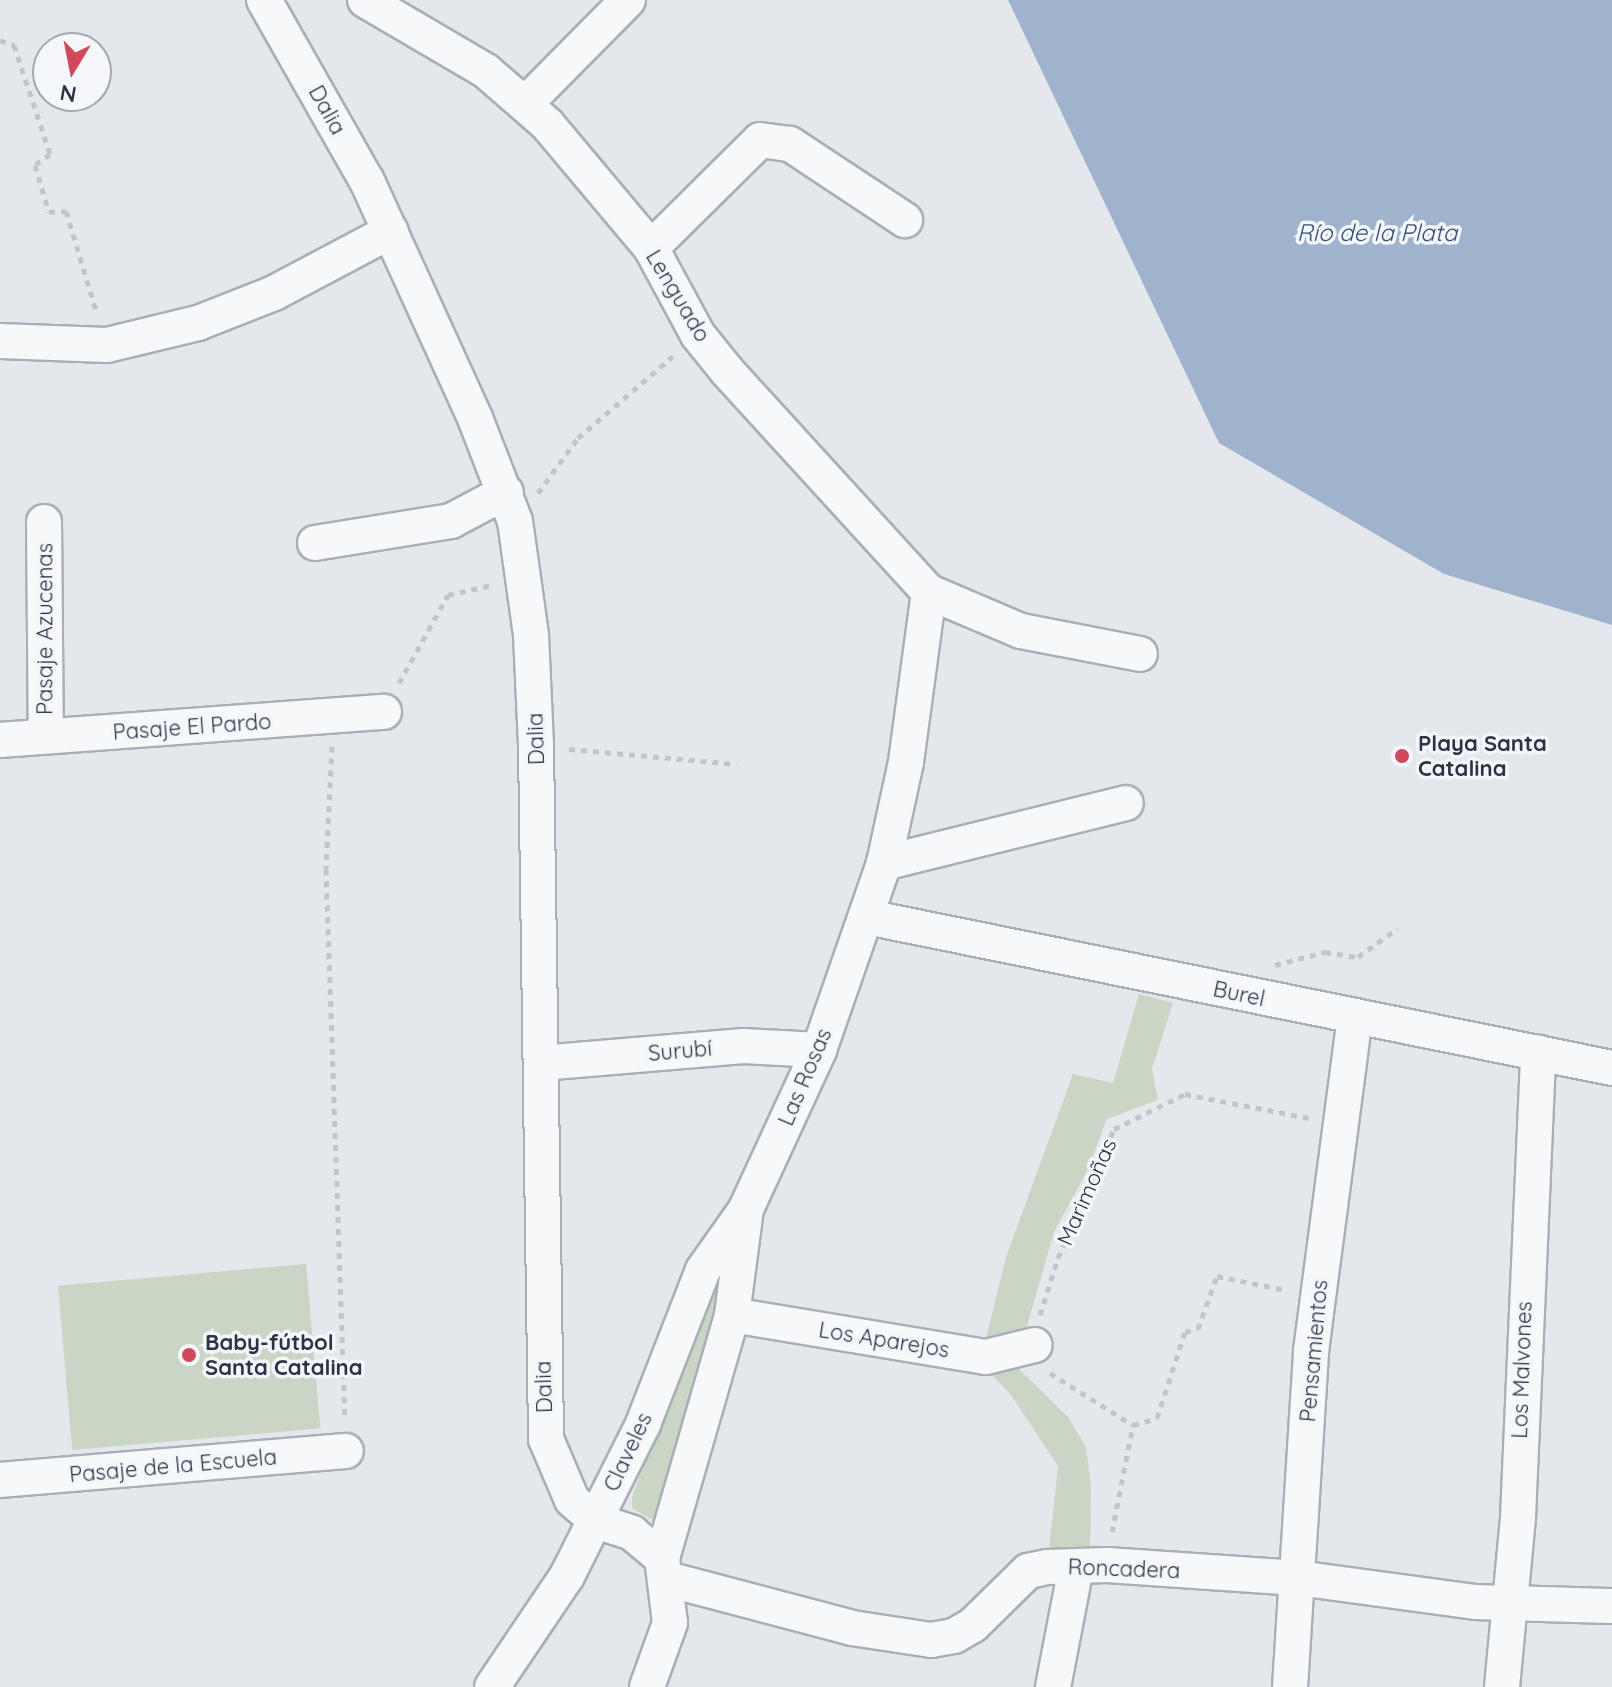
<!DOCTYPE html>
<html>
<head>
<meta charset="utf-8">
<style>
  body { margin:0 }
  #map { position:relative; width:1612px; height:1687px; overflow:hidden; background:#e4e7ec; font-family:Quicksand,sans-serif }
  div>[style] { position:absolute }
  .green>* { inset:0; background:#c9d6c5; transform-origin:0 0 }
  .water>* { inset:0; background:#9fb4cc }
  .path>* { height:5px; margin-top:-2.5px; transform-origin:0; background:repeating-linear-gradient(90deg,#c2c5cb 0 6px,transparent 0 12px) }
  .roads { filter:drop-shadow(2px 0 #a9aeb7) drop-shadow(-2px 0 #a9aeb7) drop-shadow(0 2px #a9aeb7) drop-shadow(0 -2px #a9aeb7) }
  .minor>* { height:34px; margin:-17px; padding:0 17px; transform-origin:17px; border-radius:17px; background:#f7f8fa }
  .dots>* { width:22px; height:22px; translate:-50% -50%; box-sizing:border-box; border:4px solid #f4f6f9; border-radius:50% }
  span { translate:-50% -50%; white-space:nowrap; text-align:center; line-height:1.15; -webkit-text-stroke:7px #f4f6f9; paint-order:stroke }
  .street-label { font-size:22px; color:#2b3445 }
  .poi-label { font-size:22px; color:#2b3445; font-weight:700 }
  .left { translate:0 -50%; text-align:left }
  .water-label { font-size:24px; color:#34527a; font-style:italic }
  .north { position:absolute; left:32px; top:32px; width:80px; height:80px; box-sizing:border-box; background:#f4f6f9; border:2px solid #a4a8b1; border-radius:50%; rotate:190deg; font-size:22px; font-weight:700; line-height:32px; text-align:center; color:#2b3445 }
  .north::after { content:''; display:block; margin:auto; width:28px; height:36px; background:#d1495b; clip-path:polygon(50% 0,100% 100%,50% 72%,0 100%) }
</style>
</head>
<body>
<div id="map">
  <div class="green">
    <i style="clip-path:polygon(1139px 994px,1173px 1003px,1152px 1069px,1158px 1100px,1107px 1119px,1087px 1171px,1054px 1232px,1021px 1347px,1020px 1370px,1068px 1417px,1086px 1447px,1091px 1487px,1090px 1557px,1048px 1559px,1058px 1466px,1011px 1395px,982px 1364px,983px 1350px,1006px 1257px,1073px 1074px,1113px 1083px)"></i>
    <i style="left:306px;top:1264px;width:165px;height:249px;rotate:85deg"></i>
    <i style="clip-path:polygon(721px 1276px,725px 1278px,661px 1520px,649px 1518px,632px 1508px,632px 1497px,709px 1285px)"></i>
  </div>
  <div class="water">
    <i style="clip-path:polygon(1008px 0,1612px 0,1612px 625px,1444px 574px,1219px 443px)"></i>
  </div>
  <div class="path">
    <i style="left:0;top:40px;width:15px;rotate:20deg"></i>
    <i style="left:14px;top:45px;width:115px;rotate:71.7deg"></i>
    <i style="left:50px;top:154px;width:19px;rotate:144deg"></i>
    <i style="left:35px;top:165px;width:49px;rotate:73.4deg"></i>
    <i style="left:49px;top:212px;width:17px;rotate:-3deg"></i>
    <i style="left:66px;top:211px;width:108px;rotate:73.2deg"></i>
    <i style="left:538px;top:493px;width:68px;rotate:-54deg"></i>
    <i style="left:578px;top:438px;width:125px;rotate:-40.8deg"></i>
    <i style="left:399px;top:683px;width:101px;rotate:-60.9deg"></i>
    <i style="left:448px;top:595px;width:45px;rotate:-12.8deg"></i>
    <i style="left:332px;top:746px;width:123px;rotate:92.8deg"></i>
    <i style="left:326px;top:869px;width:551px;rotate:88.03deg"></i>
    <i style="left:569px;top:749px;width:168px;rotate:5.1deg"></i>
    <i style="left:1275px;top:965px;width:52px;rotate:-14.6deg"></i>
    <i style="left:1325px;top:952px;width:33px;rotate:9deg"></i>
    <i style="left:1358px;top:957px;width:49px;rotate:-35.9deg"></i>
    <i style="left:1040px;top:1315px;width:60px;rotate:-72.5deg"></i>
    <i style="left:1058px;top:1258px;width:141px;rotate:-66.5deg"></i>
    <i style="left:1114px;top:1129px;width:79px;rotate:-26.2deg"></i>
    <i style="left:1185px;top:1094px;width:126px;rotate:11deg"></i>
    <i style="left:1050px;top:1373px;width:98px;rotate:32.1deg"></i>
    <i style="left:1133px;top:1425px;width:25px;rotate:-16deg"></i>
    <i style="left:1157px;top:1418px;width:90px;rotate:-72deg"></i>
    <i style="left:1185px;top:1332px;width:13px;rotate:-13deg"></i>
    <i style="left:1198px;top:1329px;width:56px;rotate:-70.3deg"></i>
    <i style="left:1217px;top:1276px;width:70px;rotate:11.5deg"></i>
    <i style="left:1112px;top:1532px;width:109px;rotate:-78.9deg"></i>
  </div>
  <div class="roads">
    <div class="minor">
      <i style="left:264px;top:0;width:208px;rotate:60.4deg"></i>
      <i style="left:367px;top:181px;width:260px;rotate:65.5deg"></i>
      <i style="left:475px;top:418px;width:110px;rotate:68.8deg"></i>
      <i style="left:515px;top:521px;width:115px;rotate:82deg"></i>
      <i style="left:531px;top:635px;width:111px;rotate:87.4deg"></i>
      <i style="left:536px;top:746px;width:693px;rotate:89.17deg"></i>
      <i style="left:546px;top:1439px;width:66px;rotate:66.9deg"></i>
      <i style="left:572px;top:1500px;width:32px;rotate:41deg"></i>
      <i style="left:596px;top:1521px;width:38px;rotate:18deg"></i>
      <i style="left:632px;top:1533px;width:39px;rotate:40deg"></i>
      <i style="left:662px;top:1558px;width:65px;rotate:83deg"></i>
      <i style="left:670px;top:1623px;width:68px;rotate:109.8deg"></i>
      <i style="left:365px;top:0;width:140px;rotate:30.4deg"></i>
      <i style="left:486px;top:71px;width:81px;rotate:41deg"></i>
      <i style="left:547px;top:124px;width:162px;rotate:50deg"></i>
      <i style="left:651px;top:248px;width:99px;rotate:61.6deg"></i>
      <i style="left:698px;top:335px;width:46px;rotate:51.1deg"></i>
      <i style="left:727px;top:371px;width:299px;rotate:47.6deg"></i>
      <i style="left:929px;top:592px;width:100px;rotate:23deg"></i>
      <i style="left:1021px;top:631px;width:121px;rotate:10.9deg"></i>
      <i style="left:526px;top:103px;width:145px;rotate:-45.3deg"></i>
      <i style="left:651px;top:248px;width:153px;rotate:-44.7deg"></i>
      <i style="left:760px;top:140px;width:30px;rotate:8deg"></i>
      <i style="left:790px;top:144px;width:138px;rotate:33.5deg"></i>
      <i style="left:0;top:341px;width:107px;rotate:2.1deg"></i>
      <i style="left:107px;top:345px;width:94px;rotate:-13.6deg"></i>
      <i style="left:198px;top:323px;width:82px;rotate:-21.5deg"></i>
      <i style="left:274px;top:293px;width:132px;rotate:-27.9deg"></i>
      <i style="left:44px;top:522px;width:214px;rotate:89.5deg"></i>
      <i style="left:315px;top:543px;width:138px;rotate:-9.2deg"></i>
      <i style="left:451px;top:521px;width:62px;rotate:-27.8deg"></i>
      <i style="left:0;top:740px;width:385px;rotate:-4.2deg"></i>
      <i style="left:884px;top:863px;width:249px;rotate:-13.9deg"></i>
      <i style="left:867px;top:917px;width:760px;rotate:11.46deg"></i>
      <i style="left:541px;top:1063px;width:203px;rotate:-4.8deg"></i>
      <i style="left:743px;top:1046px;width:76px;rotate:3deg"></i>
      <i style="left:732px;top:1315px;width:257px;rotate:9.4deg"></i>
      <i style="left:986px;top:1357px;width:50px;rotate:-13.8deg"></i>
      <i style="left:0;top:1480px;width:347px;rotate:-4.8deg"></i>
      <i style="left:662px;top:1558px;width:253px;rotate:-73.9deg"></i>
      <i style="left:732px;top:1315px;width:107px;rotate:-82.5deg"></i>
      <i style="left:746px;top:1209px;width:175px;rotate:-65.3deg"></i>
      <i style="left:819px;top:1050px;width:198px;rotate:-70.8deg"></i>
      <i style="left:884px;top:863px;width:103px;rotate:-77.7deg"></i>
      <i style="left:906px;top:762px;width:172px;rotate:-82.3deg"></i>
      <i style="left:667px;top:1579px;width:191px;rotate:14.8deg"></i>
      <i style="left:852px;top:1628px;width:80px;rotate:8.6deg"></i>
      <i style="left:931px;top:1640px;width:23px;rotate:-10deg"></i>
      <i style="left:954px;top:1636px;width:22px;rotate:-30deg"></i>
      <i style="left:973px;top:1625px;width:77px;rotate:-44.5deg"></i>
      <i style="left:1028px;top:1571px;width:19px;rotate:-12deg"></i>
      <i style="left:1047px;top:1567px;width:60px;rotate:-1.9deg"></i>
      <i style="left:1107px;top:1565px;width:191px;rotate:3.9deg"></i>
      <i style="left:1298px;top:1578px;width:179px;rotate:7.7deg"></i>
      <i style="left:1475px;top:1602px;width:137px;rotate:1.7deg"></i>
      <i style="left:492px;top:1687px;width:134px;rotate:-56deg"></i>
      <i style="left:567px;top:1576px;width:170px;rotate:-63.4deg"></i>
      <i style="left:643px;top:1424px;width:165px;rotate:-68.7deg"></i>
      <i style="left:703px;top:1270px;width:71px;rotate:-54.7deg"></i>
      <i style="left:1053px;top:1687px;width:122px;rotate:-79.1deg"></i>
      <i style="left:1290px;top:1687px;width:337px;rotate:-86.4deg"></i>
      <i style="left:1311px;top:1351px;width:336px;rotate:-82.5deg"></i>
      <i style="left:1502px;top:1687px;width:171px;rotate:-84.6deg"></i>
      <i style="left:1518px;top:1517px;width:465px;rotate:-87.5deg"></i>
    </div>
  </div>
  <div class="dots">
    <i style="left:1402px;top:756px;background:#d1495b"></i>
    <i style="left:189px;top:1355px;background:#d1495b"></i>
  </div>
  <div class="street-label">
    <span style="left:327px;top:110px;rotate:61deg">Dalia</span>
    <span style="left:678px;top:296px;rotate:59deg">Lenguado</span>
    <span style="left:45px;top:629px;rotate:-90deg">Pasaje Azucenas</span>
    <span style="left:192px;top:727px;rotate:-4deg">Pasaje El Pardo</span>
    <span style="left:536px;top:739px;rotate:-92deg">Dalia</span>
    <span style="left:1239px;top:994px;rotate:12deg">Burel</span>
    <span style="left:680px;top:1051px;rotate:-5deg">Surubí</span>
    <span style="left:805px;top:1077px;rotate:-67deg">Las Rosas</span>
    <span style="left:1087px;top:1192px;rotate:-66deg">Marimoñas</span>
    <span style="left:884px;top:1340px;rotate:9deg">Los Aparejos</span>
    <span style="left:1314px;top:1351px;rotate:-85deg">Pensamientos</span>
    <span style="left:1522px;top:1370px;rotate:-88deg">Los Malvones</span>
    <span style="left:544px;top:1387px;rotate:-92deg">Dalia</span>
    <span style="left:628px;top:1452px;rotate:-65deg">Claveles</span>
    <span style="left:173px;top:1466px;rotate:-5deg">Pasaje de la Escuela</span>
    <span style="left:1124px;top:1569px;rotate:2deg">Roncadera</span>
  </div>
  <div class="poi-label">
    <span class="left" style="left:1418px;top:756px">Playa Santa<br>Catalina</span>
    <span class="left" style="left:205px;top:1355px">Baby-fútbol<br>Santa Catalina</span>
  </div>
  <div class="water-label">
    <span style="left:1377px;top:233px">Río de la Plata</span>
  </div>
  <div class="north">N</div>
</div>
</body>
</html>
